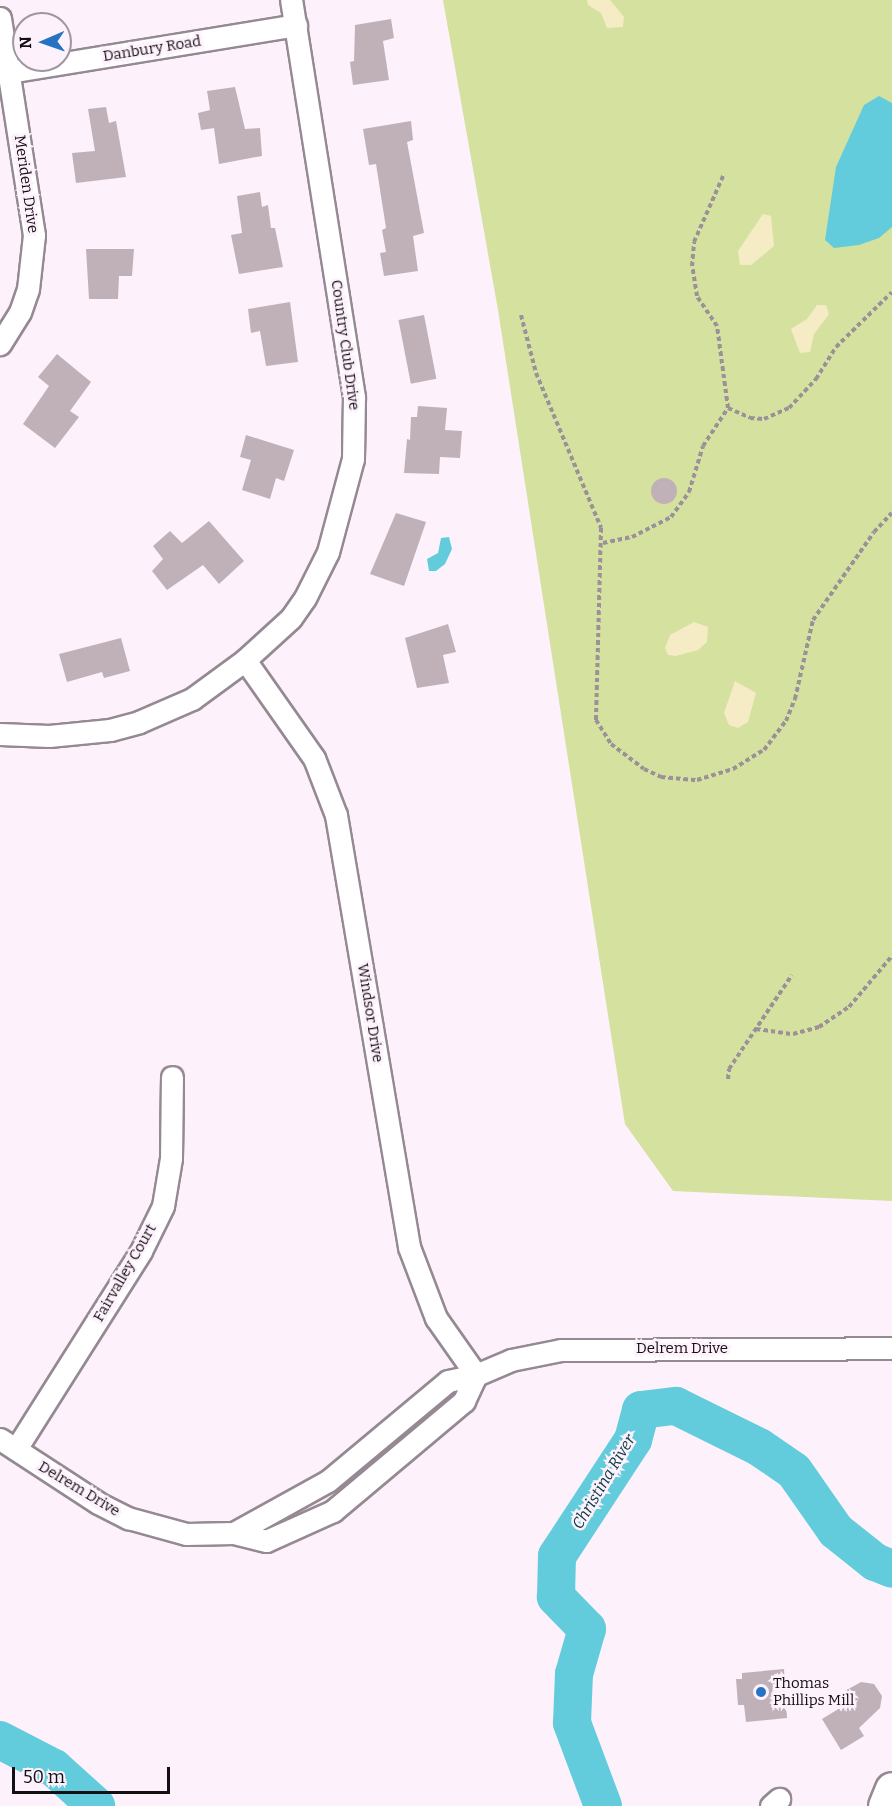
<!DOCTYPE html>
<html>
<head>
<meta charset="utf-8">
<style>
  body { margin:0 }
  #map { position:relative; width:892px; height:1806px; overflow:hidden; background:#fdf1fc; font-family:Bitter,serif }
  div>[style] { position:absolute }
  .green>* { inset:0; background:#d5e19e }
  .sand>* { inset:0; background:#f5ecc6 }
  .water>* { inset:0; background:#63ccdc }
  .river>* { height:38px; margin:-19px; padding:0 19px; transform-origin:19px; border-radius:19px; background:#63ccdc }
  .building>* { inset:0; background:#c0b1b9; transform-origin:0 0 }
  .round { border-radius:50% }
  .path>* { height:4px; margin-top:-2px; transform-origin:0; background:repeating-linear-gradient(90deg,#9a9199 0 4.5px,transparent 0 7.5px) }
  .roads { filter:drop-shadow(2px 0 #958993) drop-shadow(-2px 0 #958993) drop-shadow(0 2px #958993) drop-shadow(0 -2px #958993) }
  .minor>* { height:21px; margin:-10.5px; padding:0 10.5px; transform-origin:10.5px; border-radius:10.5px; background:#fff }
  .primary>* { height:33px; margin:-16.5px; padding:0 16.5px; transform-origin:16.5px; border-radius:16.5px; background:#fff }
  .dots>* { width:16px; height:16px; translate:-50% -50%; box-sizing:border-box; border:3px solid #fdf1fc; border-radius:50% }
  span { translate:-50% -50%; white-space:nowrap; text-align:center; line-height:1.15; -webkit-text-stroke:5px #fdf1fc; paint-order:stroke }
  .street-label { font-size:15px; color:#130f13 }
  .poi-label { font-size:15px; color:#130f13 }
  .left { translate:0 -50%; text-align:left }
  .water-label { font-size:16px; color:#104148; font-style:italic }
  .north { position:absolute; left:12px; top:12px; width:60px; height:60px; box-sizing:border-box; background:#fdf1fc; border:2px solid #9f979f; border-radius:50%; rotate:268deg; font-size:16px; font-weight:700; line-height:24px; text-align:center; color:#130f13 }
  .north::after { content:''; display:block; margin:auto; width:21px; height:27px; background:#2673c3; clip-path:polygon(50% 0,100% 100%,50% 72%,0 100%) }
  .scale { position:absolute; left:12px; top:1767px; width:158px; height:27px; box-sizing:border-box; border:3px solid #130f13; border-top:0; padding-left:8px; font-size:18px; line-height:21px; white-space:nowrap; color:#130f13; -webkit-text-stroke:4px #fdf1fc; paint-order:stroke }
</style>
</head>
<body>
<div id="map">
  <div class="green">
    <i style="clip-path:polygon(443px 0,892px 0,892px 1201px,673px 1191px,625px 1124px,498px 310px)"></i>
  </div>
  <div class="sand">
    <i style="clip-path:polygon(587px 0,610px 0,624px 17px,623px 27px,607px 28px,601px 13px,588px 5px)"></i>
    <i style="clip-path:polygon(763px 214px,771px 216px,774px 246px,751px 265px,740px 265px,738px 251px)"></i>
    <i style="clip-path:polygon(817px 305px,826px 305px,829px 314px,814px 334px,810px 352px,800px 353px,791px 329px,807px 319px)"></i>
    <i style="clip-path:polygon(694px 622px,708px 627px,707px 642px,698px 650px,676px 656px,668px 655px,665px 648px,670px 635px)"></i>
    <i style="clip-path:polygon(735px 681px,756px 693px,748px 722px,738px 728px,729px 725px,724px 713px)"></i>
  </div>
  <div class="water">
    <i style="clip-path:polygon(879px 96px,892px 103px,892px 227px,879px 238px,859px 245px,834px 248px,825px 240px,836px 167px,864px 105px)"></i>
    <i style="clip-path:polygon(449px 537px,452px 549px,445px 564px,436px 571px,429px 571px,427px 559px,438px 553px,441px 538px)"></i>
  </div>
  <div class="river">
    <i style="left:0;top:1740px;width:61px;rotate:27.4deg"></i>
    <i style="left:54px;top:1768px;width:57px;rotate:42.1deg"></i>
    <i style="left:603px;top:1806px;width:89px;rotate:-110.5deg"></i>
    <i style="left:572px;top:1723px;width:49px;rotate:-87.7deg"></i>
    <i style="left:574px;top:1674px;width:47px;rotate:-73.9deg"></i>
    <i style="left:587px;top:1629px;width:45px;rotate:-134.1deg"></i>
    <i style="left:556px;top:1597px;width:41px;rotate:-88.6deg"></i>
    <i style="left:557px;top:1556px;width:139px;rotate:-56.8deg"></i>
    <i style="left:633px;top:1440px;width:31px;rotate:-75deg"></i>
    <i style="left:641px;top:1410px;width:35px;rotate:-7deg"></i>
    <i style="left:676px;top:1406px;width:93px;rotate:26.3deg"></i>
    <i style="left:759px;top:1447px;width:42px;rotate:34.4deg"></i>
    <i style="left:794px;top:1471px;width:73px;rotate:55deg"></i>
    <i style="left:836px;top:1531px;width:50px;rotate:38.5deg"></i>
    <i style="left:875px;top:1562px;width:18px;rotate:22deg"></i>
  </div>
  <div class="building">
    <i style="clip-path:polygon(391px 19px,394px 38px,383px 41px,389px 80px,353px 85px,350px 62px,354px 61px,355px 25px)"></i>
    <i style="clip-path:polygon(235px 87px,245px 129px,260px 128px,262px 156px,219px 164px,214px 128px,201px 130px,198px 113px,210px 110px,207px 91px)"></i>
    <i style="clip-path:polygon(106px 107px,109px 123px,116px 121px,126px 177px,76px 183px,72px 153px,95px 151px,88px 109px)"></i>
    <i style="clip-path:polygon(411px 121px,413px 140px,407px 142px,424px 233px,413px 236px,418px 271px,384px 276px,380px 253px,386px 252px,382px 230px,386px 228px,376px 164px,369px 165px,363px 129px)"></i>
    <i style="clip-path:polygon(260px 192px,262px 207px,268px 205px,271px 228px,275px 228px,283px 267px,239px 274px,231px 235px,242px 233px,237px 196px)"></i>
    <i style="clip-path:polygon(86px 249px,134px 249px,132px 276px,119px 276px,118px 299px,89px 299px)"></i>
    <i style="clip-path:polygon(290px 302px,298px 362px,266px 366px,260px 331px,251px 333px,248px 309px)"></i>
    <i style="left:424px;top:315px;width:65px;height:26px;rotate:79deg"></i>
    <i style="clip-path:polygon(57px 354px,91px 382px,70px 411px,79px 417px,55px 448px,23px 424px,49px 386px,38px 377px)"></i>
    <i style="clip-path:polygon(418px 406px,447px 408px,445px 430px,462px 431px,460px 458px,440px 457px,439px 474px,404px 473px,407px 439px,410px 440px,411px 417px,417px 417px)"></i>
    <i style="clip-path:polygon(246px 435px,294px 450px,284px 481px,276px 478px,270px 499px,242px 490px,251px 460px,240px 457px)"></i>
    <i class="round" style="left:651px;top:478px;width:26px;height:26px"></i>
    <i style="clip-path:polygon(396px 513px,426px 522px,404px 586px,370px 574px)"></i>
    <i style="clip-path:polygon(209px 521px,244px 561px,219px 584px,203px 565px,167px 590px,152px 571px,163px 559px,153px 546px,170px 531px,182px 543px)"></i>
    <i style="clip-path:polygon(448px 624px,456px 652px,443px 655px,449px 683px,417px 688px,405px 638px)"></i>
    <i style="clip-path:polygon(121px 638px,130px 671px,104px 678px,102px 672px,67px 682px,59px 654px)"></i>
    <i style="clip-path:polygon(784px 1669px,787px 1718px,746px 1722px,744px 1705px,738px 1705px,736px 1679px,742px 1679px,742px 1673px)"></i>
    <i style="clip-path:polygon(861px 1682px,874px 1684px,882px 1696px,880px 1708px,859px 1728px,864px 1736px,841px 1750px,822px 1719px,840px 1708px,834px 1697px)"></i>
  </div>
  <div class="path">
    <i style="left:521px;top:315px;width:60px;rotate:75.5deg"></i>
    <i style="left:536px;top:373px;width:168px;rotate:67.2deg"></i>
    <i style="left:601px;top:528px;width:192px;rotate:91.5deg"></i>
    <i style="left:596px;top:720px;width:28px;rotate:58deg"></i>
    <i style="left:611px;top:744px;width:41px;rotate:37.1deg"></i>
    <i style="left:644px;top:769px;width:19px;rotate:25deg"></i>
    <i style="left:661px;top:777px;width:36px;rotate:5deg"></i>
    <i style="left:697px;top:780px;width:38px;rotate:-17deg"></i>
    <i style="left:733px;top:769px;width:36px;rotate:-32deg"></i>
    <i style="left:764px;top:750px;width:36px;rotate:-53deg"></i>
    <i style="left:786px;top:721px;width:24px;rotate:-68deg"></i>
    <i style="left:795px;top:699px;width:81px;rotate:-77.2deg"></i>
    <i style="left:813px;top:620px;width:107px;rotate:-55.3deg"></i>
    <i style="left:874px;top:532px;width:26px;rotate:-47deg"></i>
    <i style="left:728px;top:408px;width:24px;rotate:24deg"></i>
    <i style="left:750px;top:418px;width:14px;rotate:4deg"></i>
    <i style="left:764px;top:419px;width:27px;rotate:-24deg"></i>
    <i style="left:789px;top:408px;width:40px;rotate:-47deg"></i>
    <i style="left:816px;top:379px;width:38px;rotate:-58deg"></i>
    <i style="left:836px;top:347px;width:78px;rotate:-44.5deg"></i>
    <i style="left:603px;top:543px;width:30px;rotate:-12deg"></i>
    <i style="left:632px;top:537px;width:44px;rotate:-27.1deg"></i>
    <i style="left:671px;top:517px;width:31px;rotate:-54deg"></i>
    <i style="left:689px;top:492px;width:48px;rotate:-73.1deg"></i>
    <i style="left:703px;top:446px;width:45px;rotate:-56.7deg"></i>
    <i style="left:728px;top:408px;width:83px;rotate:-97.6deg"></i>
    <i style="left:717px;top:326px;width:36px;rotate:-124deg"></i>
    <i style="left:697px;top:296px;width:30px;rotate:-99deg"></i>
    <i style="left:692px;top:266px;width:24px;rotate:-85deg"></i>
    <i style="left:694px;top:242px;width:74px;rotate:-66.2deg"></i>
    <i style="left:756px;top:1029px;width:37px;rotate:8deg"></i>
    <i style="left:793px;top:1034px;width:27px;rotate:-15deg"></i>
    <i style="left:819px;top:1027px;width:36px;rotate:-34deg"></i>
    <i style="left:849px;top:1007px;width:67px;rotate:-49.9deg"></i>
    <i style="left:728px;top:1079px;width:10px;rotate:-84deg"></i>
    <i style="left:729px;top:1069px;width:113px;rotate:-56.2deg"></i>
  </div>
  <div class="roads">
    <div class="minor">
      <i style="left:0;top:18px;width:220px;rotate:81.1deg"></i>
      <i style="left:34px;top:235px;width:54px;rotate:96.3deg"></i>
      <i style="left:28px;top:289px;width:24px;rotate:109deg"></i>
      <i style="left:20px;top:312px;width:38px;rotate:122deg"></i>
      <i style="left:9px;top:72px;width:291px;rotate:-9.3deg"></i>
      <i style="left:245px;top:660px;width:120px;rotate:54.9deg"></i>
      <i style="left:314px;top:758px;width:61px;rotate:68.9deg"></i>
      <i style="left:336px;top:815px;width:438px;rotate:80.4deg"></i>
      <i style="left:409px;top:1247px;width:76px;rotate:69.2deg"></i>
      <i style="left:436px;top:1318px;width:70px;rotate:54.9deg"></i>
      <i style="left:476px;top:1375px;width:38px;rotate:-23deg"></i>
      <i style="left:511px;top:1360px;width:51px;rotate:-11.3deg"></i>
      <i style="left:561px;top:1350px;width:331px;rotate:-0.3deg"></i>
      <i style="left:0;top:734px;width:49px;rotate:2.3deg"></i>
      <i style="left:49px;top:736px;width:61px;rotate:-5.6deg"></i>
      <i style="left:110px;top:730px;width:30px;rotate:-15deg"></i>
      <i style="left:139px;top:722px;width:58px;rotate:-23.5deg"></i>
      <i style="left:192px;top:699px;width:66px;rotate:-36.3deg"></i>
      <i style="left:245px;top:660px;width:62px;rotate:-42.4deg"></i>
      <i style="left:291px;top:618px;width:24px;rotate:-55deg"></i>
      <i style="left:305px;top:598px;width:51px;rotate:-63.4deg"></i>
      <i style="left:328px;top:552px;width:96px;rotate:-75deg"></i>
      <i style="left:353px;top:459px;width:62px;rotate:-89.1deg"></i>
      <i style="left:354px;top:397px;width:402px;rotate:-99deg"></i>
      <i style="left:476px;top:1375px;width:29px;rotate:115deg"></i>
      <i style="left:464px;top:1401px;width:171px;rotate:140deg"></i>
      <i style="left:333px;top:1511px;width:73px;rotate:155.9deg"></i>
      <i style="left:266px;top:1541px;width:33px;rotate:-166deg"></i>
      <i style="left:234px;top:1533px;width:107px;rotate:-29deg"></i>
      <i style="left:328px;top:1481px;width:156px;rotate:-39.8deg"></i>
      <i style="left:448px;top:1381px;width:29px;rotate:-12deg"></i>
      <i style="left:0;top:1439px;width:117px;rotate:33.1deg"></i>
      <i style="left:98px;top:1503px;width:34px;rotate:27deg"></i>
      <i style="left:128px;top:1518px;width:60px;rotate:15.4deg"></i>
      <i style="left:186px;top:1534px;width:48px;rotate:-1.2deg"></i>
      <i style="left:16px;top:1449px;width:234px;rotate:-57.7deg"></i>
      <i style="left:141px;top:1251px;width:50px;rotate:-63.9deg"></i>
      <i style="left:163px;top:1206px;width:49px;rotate:-80.5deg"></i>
      <i style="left:171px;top:1158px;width:81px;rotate:-89.3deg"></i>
      <i style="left:771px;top:1806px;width:11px;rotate:-41deg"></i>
    </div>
    <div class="primary">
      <i style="left:885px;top:1806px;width:18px;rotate:-68deg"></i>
    </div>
  </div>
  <div class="dots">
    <i style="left:761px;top:1692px;background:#2673c3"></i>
  </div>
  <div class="street-label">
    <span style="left:152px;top:49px;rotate:-9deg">Danbury Road</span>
    <span style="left:26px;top:184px;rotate:82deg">Meriden Drive</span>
    <span style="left:345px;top:345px;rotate:82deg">Country Club Drive</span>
    <span style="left:370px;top:1013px;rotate:81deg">Windsor Drive</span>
    <span style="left:125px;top:1273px;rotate:-60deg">Fairvalley Court</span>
    <span style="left:682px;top:1349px">Delrem Drive</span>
    <span style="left:79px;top:1489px;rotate:31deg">Delrem Drive</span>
  </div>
  <div class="poi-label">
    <span class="left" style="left:773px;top:1692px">Thomas<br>Phillips Mill</span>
  </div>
  <div class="water-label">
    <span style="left:604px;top:1482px;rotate:-59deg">Christina River</span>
  </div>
  <div class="north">N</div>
  <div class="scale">50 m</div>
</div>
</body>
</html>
